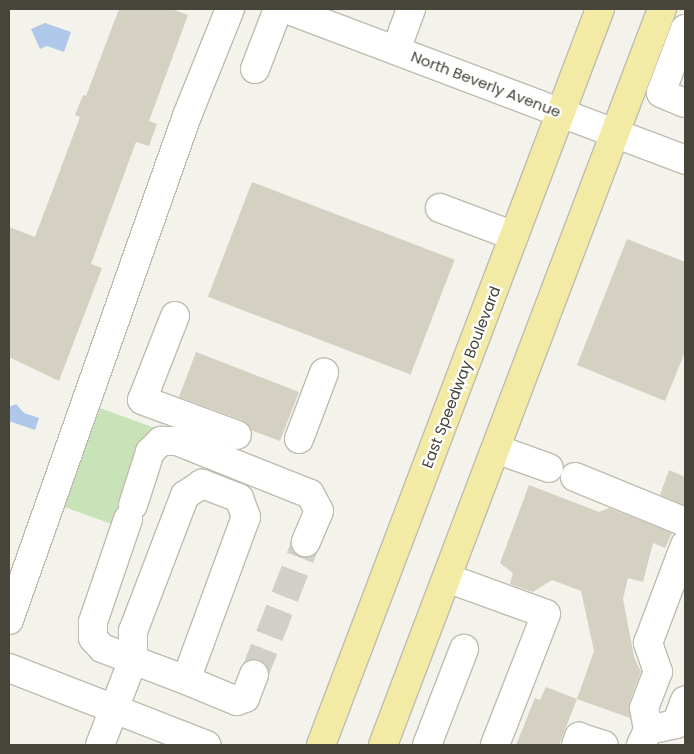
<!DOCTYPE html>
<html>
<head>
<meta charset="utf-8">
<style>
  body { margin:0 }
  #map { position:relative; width:694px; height:754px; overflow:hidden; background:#f4f3eb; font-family:Poppins,sans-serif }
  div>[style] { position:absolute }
  .green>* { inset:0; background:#c9e3b9; transform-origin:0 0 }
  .water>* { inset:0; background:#afc7e9 }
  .building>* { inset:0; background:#d4d0c2; transform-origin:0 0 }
  .minor-tunnel>* { height:28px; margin-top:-14px; transform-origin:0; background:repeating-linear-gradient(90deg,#d1d0c8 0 28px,transparent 0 42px) }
  .roads { filter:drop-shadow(1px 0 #bebcaf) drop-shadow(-1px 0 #bebcaf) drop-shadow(0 1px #bebcaf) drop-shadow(0 -1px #bebcaf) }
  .minor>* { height:28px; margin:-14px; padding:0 14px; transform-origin:14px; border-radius:14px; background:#fff }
  .major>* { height:28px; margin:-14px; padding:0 14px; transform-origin:14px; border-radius:14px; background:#f3eba5 }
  span { translate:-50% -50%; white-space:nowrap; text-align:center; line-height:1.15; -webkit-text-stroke:4.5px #fff; paint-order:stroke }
  .street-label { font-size:15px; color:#47443a }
  .frame { position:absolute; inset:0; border:10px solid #47443a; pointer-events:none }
</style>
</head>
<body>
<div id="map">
  <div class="green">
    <i style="left:100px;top:408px;width:65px;height:105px;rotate:20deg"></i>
  </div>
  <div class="water">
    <i style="clip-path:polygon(45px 23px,71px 32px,64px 52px,47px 46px,40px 49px,31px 29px)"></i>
    <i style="clip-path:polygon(16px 404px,24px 413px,39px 418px,35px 430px,9px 421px,9px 407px)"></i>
  </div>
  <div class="building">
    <i style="clip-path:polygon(119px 9px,172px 9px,188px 15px,149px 121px,157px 124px,149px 146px,136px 142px,91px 264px,102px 268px,59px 381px,9px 357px,9px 227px,35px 237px,80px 117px,75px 115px,83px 95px,86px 96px)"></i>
    <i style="left:252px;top:182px;width:217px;height:123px;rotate:21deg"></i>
    <i style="clip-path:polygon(627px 239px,685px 262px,685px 352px,665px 401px,577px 365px)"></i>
    <i style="clip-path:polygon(196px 352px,299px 392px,280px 441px,251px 430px,242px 420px,179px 397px)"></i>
    <i style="clip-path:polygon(669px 470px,685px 477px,684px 505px,660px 495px)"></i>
    <i style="clip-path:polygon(529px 485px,599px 512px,609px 508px,672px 533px,665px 548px,653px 543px,643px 582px,628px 578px,623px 599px,634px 657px,641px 672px,629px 703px,630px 718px,577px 699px,594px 651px,581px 591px,552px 580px,533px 592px,521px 588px,510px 584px,513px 573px,500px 563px)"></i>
    <i style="clip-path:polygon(546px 687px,577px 699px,559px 745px,516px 745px,535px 698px,540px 700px)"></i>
  </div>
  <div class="minor-tunnel">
    <i style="left:254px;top:675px;width:143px;rotate:-68.6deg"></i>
  </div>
  <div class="roads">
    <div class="minor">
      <i style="left:286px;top:9px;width:427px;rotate:20.7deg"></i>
      <i style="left:685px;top:29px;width:68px;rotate:110.6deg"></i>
      <i style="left:661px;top:93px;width:26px;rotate:23deg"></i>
      <i style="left:396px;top:50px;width:44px;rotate:-69.9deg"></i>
      <i style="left:255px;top:69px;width:64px;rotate:-69deg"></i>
      <i style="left:440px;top:208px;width:79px;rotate:20.7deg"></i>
      <i style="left:175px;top:316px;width:90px;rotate:111.4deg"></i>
      <i style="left:142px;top:400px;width:101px;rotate:20.2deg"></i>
      <i style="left:299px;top:439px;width:71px;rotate:-69.3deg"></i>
      <i style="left:496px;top:449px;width:56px;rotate:19.7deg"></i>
      <i style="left:575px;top:477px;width:119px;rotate:22.2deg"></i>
      <i style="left:133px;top:505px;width:56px;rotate:-72.2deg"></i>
      <i style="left:150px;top:452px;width:16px;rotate:-45deg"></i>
      <i style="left:161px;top:441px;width:16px"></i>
      <i style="left:177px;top:441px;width:143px;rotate:21.7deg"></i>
      <i style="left:310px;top:494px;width:19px;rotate:62deg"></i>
      <i style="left:319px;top:511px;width:34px;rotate:113deg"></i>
      <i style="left:447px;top:578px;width:105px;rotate:20deg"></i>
      <i style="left:546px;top:614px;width:141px;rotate:111.3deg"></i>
      <i style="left:9px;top:620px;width:535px;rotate:-70.55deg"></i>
      <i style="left:187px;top:116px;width:115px;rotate:-68.1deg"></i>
      <i style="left:9px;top:668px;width:212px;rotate:21.3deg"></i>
      <i style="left:186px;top:680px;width:55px;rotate:22.4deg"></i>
      <i style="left:237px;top:701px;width:9px;rotate:-21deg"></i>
      <i style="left:245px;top:698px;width:25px;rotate:-69deg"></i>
      <i style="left:648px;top:730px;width:29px;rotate:-12deg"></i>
      <i style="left:676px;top:724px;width:25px;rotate:-69deg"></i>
      <i style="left:100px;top:745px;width:91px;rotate:-68.8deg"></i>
      <i style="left:133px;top:660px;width:57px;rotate:20.7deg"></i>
      <i style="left:186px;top:680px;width:174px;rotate:-69.8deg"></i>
      <i style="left:246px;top:517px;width:20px;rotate:-110deg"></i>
      <i style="left:239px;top:498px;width:40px;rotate:-159deg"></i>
      <i style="left:202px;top:484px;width:20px;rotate:147deg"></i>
      <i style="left:185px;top:495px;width:146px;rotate:110.9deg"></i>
      <i style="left:133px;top:631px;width:29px;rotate:90deg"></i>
      <i style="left:133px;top:660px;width:33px;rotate:-159deg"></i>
      <i style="left:102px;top:648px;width:13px;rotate:-132deg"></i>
      <i style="left:93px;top:638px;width:16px;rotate:-90deg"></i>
      <i style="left:93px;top:622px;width:109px;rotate:-71.2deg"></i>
      <i style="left:427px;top:745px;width:103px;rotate:-68.9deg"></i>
      <i style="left:576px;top:745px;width:9px;rotate:-69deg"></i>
      <i style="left:579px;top:737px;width:26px;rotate:18deg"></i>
      <i style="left:641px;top:745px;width:17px;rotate:-65deg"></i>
      <i style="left:648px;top:730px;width:22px;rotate:-100deg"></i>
      <i style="left:644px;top:708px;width:39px;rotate:-69deg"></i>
      <i style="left:658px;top:672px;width:31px;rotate:-109deg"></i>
      <i style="left:648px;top:643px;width:105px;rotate:-69.3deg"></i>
    </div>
    <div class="major">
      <i style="left:321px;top:745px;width:787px;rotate:-69.24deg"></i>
      <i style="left:383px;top:745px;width:787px;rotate:-69.24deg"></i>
    </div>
  </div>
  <div class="street-label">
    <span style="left:486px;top:84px;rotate:21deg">North Beverly Avenue</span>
    <span style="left:461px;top:377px;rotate:-69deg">East Speedway Boulevard</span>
  </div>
  <div class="frame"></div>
</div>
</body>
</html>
